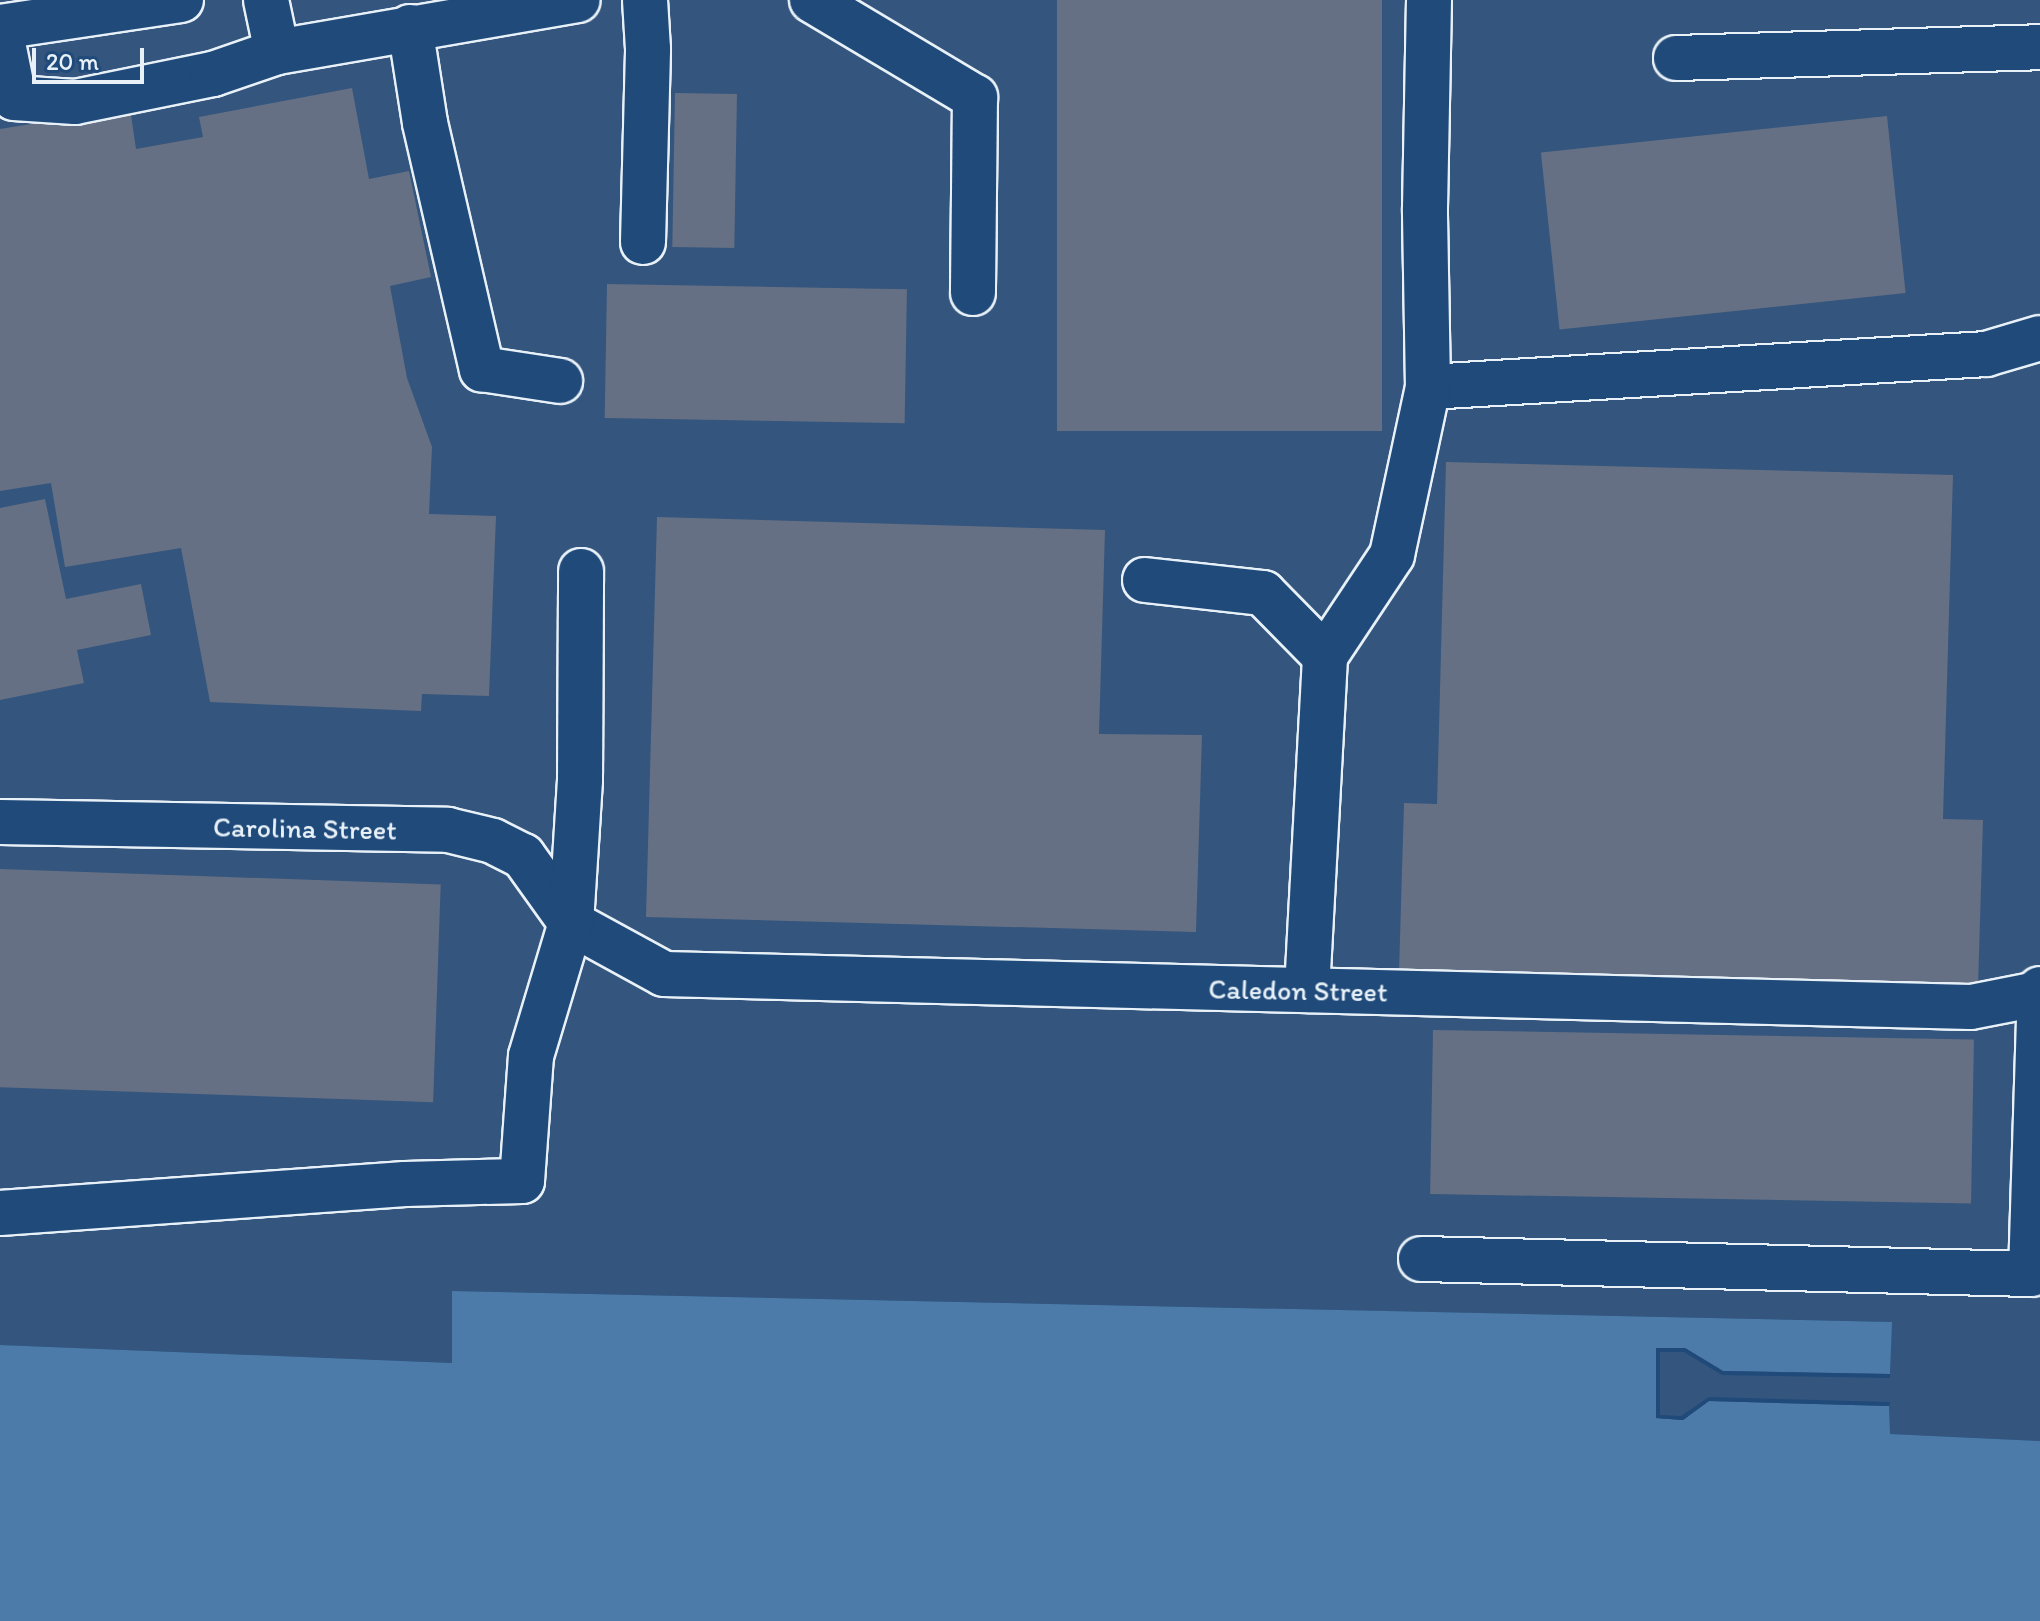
<!DOCTYPE html>
<html>
<head>
<meta charset="utf-8">
<style>
  body { margin:0 }
  #map { position:relative; width:2040px; height:1621px; overflow:hidden; background:#1f4a7a; font-family:Itim,sans-serif }
  div>[style] { position:absolute }
  .built>* { inset:0; background:#34557d }
  .water>* { inset:0; background:#4c7ba9 }
  .pier>* { inset:0; background:#1f4a7a }
  .building>* { inset:0; background:#657084; transform-origin:0 0 }
  .roads { filter:drop-shadow(2px 0 #e8f1f8) drop-shadow(-2px 0 #e8f1f8) drop-shadow(0 2px #e8f1f8) drop-shadow(0 -2px #e8f1f8) }
  .minor>* { height:44px; margin:-22px; padding:0 22px; transform-origin:22px; border-radius:22px; background:#1f4a7a }
  span { translate:-50% -50%; white-space:nowrap; text-align:center; line-height:1.15; -webkit-text-stroke:8px #1f4a7a; paint-order:stroke }
  .street-label { font-size:28px; color:#e8f1f8 }
  .scale { position:absolute; left:32px; top:48px; width:112px; height:36px; box-sizing:border-box; border:4px solid #e8f1f8; border-top:0; padding-left:10px; font-size:24px; line-height:28px; white-space:nowrap; color:#e8f1f8; -webkit-text-stroke:6px #1f4a7a; paint-order:stroke }
</style>
</head>
<body>
<div id="map">
  <div class="built">
    <i style="clip-path:polygon(0 0,2040px 0,2040px 1441px,1889px 1434px,1889px 1406px,1656px 1418px,1656px 1348px,1890px 1374px,1891px 1322px,452px 1291px,453px 1363px,0 1345px)"></i>
  </div>
  <div class="water">
    <i style="clip-path:polygon(452px 1291px,1892px 1322px,1890px 1374px,1723px 1371px,1685px 1348px,1657px 1348px,1656px 1418px,1683px 1420px,1709px 1401px,1889px 1406px,1890px 1434px,2040px 1441px,2040px 1621px,0 1621px,0 1345px,452px 1363px)"></i>
  </div>
  <div class="pier">
    <i style="clip-path:polygon(1656px 1348px,1685px 1348px,1723px 1371px,1890px 1374px,1890px 1378px,1722px 1375px,1684px 1352px,1660px 1352px,1660px 1415px,1681px 1416px,1709px 1397px,1890px 1402px,1889px 1406px,1709px 1401px,1683px 1420px,1656px 1418px)"></i>
  </div>
  <div class="building">
    <i style="left:1057px;top:0;width:325px;height:431px"></i>
    <i style="clip-path:polygon(352px 88px,369px 179px,409px 171px,431px 277px,390px 286px,407px 378px,432px 447px,429px 514px,496px 516px,489px 696px,422px 694px,421px 711px,210px 702px,181px 548px,65px 567px,51px 483px,0 491px,0 129px,130px 108px,136px 149px,203px 137px,199px 117px)"></i>
    <i style="left:675px;top:93px;width:62px;height:154px;rotate:1deg"></i>
    <i style="left:1887px;top:116px;width:178px;height:348px;rotate:84deg"></i>
    <i style="left:607px;top:284px;width:300px;height:134px;rotate:1deg"></i>
    <i style="clip-path:polygon(1446px 462px,1953px 475px,1943px 819px,1983px 820px,1978px 988px,1399px 972px,1404px 803px,1437px 804px)"></i>
    <i style="clip-path:polygon(45px 499px,66px 599px,141px 584px,151px 635px,77px 650px,84px 683px,0 700px,0 508px)"></i>
    <i style="clip-path:polygon(657px 517px,1105px 530px,1099px 734px,1202px 735px,1196px 932px,646px 917px)"></i>
    <i style="left:0;top:869px;width:441px;height:218px;rotate:2deg"></i>
    <i style="left:1433px;top:1030px;width:541px;height:164px;rotate:1deg"></i>
  </div>
  <div class="roads">
    <div class="minor">
      <i style="left:266px;top:0;width:53px;rotate:78.1deg"></i>
      <i style="left:812px;top:0;width:190px;rotate:30.8deg"></i>
      <i style="left:975px;top:97px;width:196px;rotate:90.6deg"></i>
      <i style="left:0;top:27px;width:183px;rotate:-8.5deg"></i>
      <i style="left:410px;top:27px;width:97px;rotate:81.1deg"></i>
      <i style="left:425px;top:123px;width:253px;rotate:77deg"></i>
      <i style="left:482px;top:369px;width:79px;rotate:8.7deg"></i>
      <i style="left:0;top:28px;width:71px;rotate:78.7deg"></i>
      <i style="left:14px;top:98px;width:61px;rotate:3.8deg"></i>
      <i style="left:75px;top:102px;width:141px;rotate:-11.5deg"></i>
      <i style="left:213px;top:74px;width:68px;rotate:-19deg"></i>
      <i style="left:277px;top:52px;width:305px;rotate:-9.8deg"></i>
      <i style="left:1676px;top:58px;width:364px;rotate:-1.7deg"></i>
      <i style="left:643px;top:242px;width:193px;rotate:-88.5deg"></i>
      <i style="left:648px;top:49px;width:49px;rotate:-93.5deg"></i>
      <i style="left:1428px;top:387px;width:559px;rotate:-3.38deg"></i>
      <i style="left:1986px;top:354px;width:56px;rotate:-16.5deg"></i>
      <i style="left:1145px;top:580px;width:119px;rotate:6.3deg"></i>
      <i style="left:1263px;top:593px;width:88px;rotate:45.5deg"></i>
      <i style="left:0;top:822px;width:448px;rotate:1deg"></i>
      <i style="left:448px;top:830px;width:46px;rotate:13.7deg"></i>
      <i style="left:493px;top:841px;width:34px;rotate:27deg"></i>
      <i style="left:523px;top:856px;width:82px;rotate:54.4deg"></i>
      <i style="left:571px;top:923px;width:106px;rotate:28.7deg"></i>
      <i style="left:664px;top:974px;width:1307px;rotate:1.45deg"></i>
      <i style="left:1971px;top:1007px;width:67px;rotate:-11.1deg"></i>
      <i style="left:1307px;top:990px;width:334px;rotate:-86.9deg"></i>
      <i style="left:1325px;top:656px;width:121px;rotate:-56.4deg"></i>
      <i style="left:1392px;top:555px;width:172px;rotate:-77.9deg"></i>
      <i style="left:1428px;top:387px;width:179px;rotate:-91deg"></i>
      <i style="left:1425px;top:208px;width:208px;rotate:-88.9deg"></i>
      <i style="left:0;top:1213px;width:406px;rotate:-4.1deg"></i>
      <i style="left:405px;top:1184px;width:117px;rotate:-1.5deg"></i>
      <i style="left:522px;top:1181px;width:125px;rotate:-85.9deg"></i>
      <i style="left:531px;top:1056px;width:139px;rotate:-73.3deg"></i>
      <i style="left:571px;top:923px;width:143px;rotate:-86.4deg"></i>
      <i style="left:580px;top:780px;width:209px;rotate:-89.7deg"></i>
      <i style="left:1421px;top:1259px;width:610px;rotate:1.41deg"></i>
      <i style="left:2031px;top:1274px;width:285px;rotate:-88.2deg"></i>
    </div>
  </div>
  <div class="street-label">
    <span style="left:305px;top:828px;rotate:1deg">Carolina Street</span>
    <span style="left:1298px;top:990px;rotate:1deg">Caledon Street</span>
  </div>
  <div class="scale">20 m</div>
</div>
</body>
</html>
